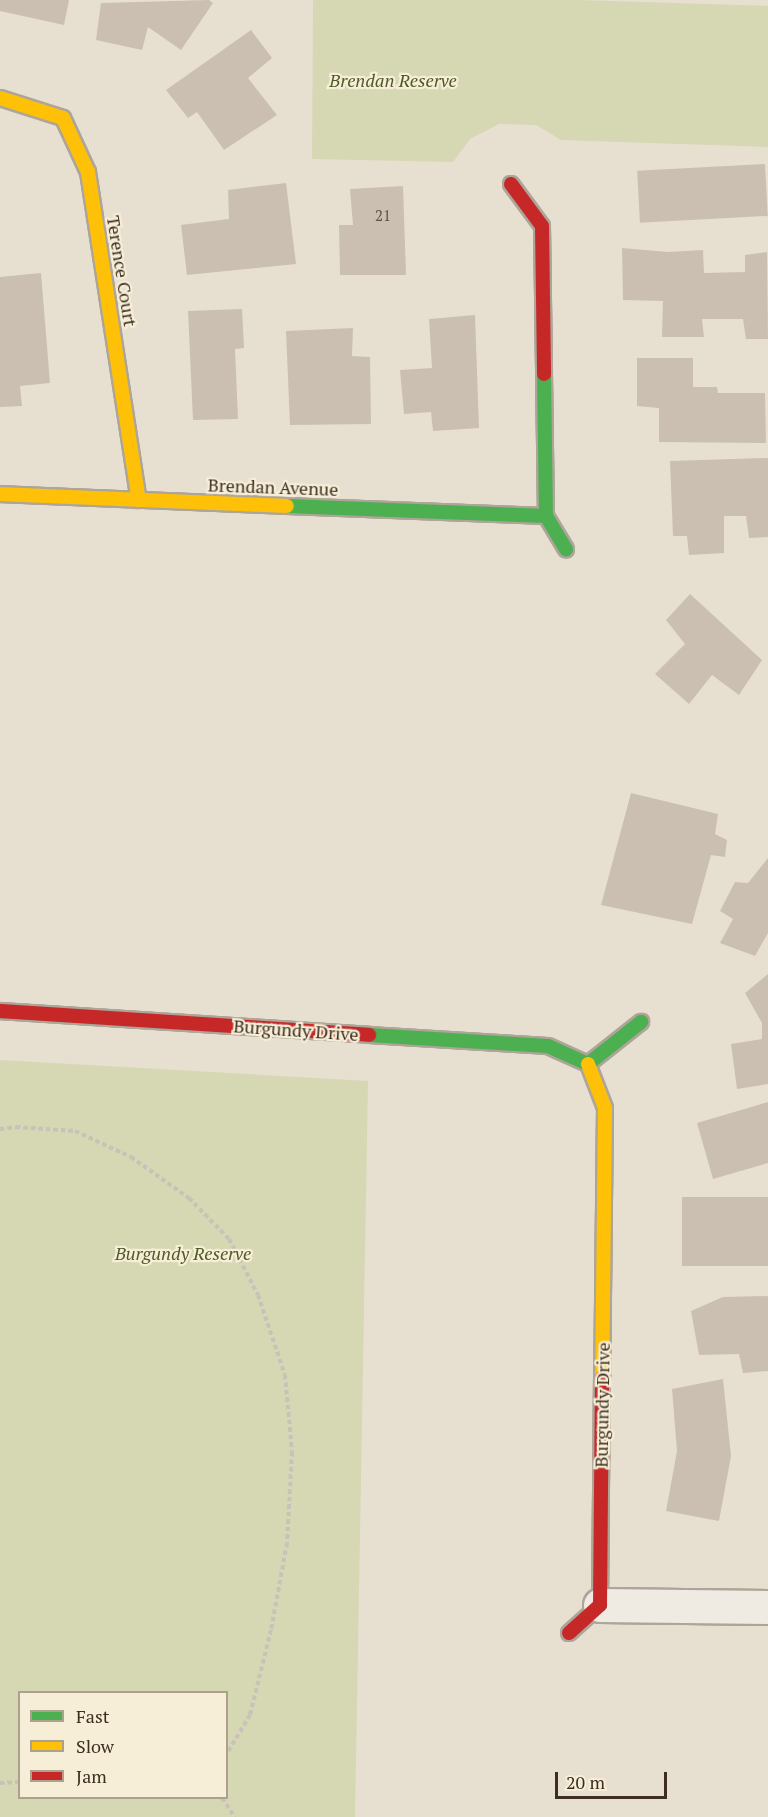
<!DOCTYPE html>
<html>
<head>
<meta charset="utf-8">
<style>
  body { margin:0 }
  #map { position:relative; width:768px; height:1817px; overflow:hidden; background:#e7e0d1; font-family:"PT Serif",serif }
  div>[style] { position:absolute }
  .green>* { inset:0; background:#d6d7b3 }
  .building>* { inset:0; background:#cbbfb2; transform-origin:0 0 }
  .path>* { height:4px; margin-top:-2px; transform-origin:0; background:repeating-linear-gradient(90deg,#c8c2b9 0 4.5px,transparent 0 7.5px) }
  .roads { filter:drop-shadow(2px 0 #ada599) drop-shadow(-2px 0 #ada599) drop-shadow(0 2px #ada599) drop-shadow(0 -2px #ada599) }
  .street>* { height:33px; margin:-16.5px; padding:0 16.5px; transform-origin:16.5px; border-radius:16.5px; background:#efebe3 }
  .fast>* { height:14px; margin:-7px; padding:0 7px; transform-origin:7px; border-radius:7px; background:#4caf50 }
  .slow>* { height:14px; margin:-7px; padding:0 7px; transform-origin:7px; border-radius:7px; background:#ffc107 }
  .jam>* { height:14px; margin:-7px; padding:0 7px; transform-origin:7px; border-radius:7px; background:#c62828 }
  span { translate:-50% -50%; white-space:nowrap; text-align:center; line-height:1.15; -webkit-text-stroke:4.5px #f7eed8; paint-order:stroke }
  .number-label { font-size:15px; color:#605244 }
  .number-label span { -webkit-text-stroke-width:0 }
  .park-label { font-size:18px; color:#4d5a26; font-style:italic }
  .street-label { font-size:18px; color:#3d2e20 }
  .legend { position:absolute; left:18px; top:1691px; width:210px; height:108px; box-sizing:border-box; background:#f7eed8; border:2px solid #ada18e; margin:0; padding:8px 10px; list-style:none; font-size:18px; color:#3d2e20 }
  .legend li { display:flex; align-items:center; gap:12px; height:30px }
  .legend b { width:30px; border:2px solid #ada18e }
  .scale { position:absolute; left:555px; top:1772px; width:112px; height:27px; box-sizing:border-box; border:3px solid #3d2e20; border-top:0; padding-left:8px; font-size:18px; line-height:21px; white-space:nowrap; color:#3d2e20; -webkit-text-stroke:4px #f7eed8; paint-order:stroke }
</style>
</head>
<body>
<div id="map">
  <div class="green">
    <i style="clip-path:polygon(313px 0,577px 0,768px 6px,768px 147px,561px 140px,536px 125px,499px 124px,470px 139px,453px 162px,312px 159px)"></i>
    <i style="clip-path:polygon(evenodd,0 1060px,368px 1081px,355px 1817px,0 1817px,0 1060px,20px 1692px,226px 1692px,226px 1798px,20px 1798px,20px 1692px)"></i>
  </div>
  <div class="building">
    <i style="clip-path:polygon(0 0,69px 0,64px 25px,0 11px)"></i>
    <i style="clip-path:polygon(209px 0,213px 3px,181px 50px,148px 27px,142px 50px,96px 40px,101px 3px)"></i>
    <i style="clip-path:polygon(251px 30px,272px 58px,248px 78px,277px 115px,224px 150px,197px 112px,188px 118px,166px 90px)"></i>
    <i style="left:765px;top:164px;width:52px;height:128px;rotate:87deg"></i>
    <i style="clip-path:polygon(286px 183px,296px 264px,187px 275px,181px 225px,229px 219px,228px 190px)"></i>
    <i style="clip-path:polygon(403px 186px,406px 275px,340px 275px,339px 225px,353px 225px,350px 189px)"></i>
    <i style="clip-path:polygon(622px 248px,668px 252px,703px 250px,704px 273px,745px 272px,745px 255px,767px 252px,768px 339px,746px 339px,743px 319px,702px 319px,704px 337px,662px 337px,663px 301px,623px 300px)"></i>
    <i style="clip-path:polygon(41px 273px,50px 383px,20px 386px,22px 406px,0 407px,0 277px)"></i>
    <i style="clip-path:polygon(242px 309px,244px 348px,235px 349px,238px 419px,193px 420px,188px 311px)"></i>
    <i style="clip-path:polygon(475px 315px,479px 428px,433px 431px,431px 412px,404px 414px,400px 370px,432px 368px,429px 319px)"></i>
    <i style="clip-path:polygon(353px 328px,352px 356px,370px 357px,371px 424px,290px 425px,286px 331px)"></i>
    <i style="clip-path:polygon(637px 358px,693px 358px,693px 387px,717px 387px,718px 393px,765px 393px,766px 443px,659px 442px,659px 408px,637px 406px)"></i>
    <i style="clip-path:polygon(768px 458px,768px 537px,749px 538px,746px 516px,724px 516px,724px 553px,689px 555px,687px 536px,673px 536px,670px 461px)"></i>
    <i style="clip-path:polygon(690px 594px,762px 660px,739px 695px,712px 675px,689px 704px,655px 674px,685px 644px,666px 620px)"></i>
    <i style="clip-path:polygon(631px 793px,718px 814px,715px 834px,727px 840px,725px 857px,711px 855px,692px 924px,601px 905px)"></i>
    <i style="clip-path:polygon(768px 858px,768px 933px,755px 956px,720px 943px,733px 919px,720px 911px,735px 882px,748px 883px)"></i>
    <i style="clip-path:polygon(768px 974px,768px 1084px,737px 1089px,731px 1044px,762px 1039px,762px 1023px,745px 993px)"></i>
    <i style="clip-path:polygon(768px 1102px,768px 1163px,713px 1179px,697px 1123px)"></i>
    <i style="left:768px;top:1197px;width:69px;height:86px;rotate:90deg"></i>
    <i style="clip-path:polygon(768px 1296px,768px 1371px,743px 1373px,739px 1354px,699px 1355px,691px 1311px,723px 1297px)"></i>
    <i style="clip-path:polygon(723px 1379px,731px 1456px,719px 1521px,666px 1511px,677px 1451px,672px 1389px)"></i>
  </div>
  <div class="path">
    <i style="left:0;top:1129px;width:16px;rotate:-7deg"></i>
    <i style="left:16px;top:1127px;width:59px;rotate:3.9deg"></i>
    <i style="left:75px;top:1131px;width:62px;rotate:24.9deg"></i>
    <i style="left:131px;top:1157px;width:71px;rotate:35.3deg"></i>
    <i style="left:189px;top:1198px;width:57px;rotate:45.7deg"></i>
    <i style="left:229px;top:1239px;width:63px;rotate:62.6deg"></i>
    <i style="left:258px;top:1295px;width:84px;rotate:71.4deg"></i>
    <i style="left:285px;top:1375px;width:77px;rotate:84.8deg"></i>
    <i style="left:292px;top:1452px;width:91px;rotate:93.1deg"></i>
    <i style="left:287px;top:1543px;width:88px;rotate:100.4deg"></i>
    <i style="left:271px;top:1630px;width:88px;rotate:103.9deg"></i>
    <i style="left:250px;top:1715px;width:47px;rotate:121deg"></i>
    <i style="left:0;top:1783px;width:20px;rotate:-3deg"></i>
    <i style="left:222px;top:1798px;width:23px;rotate:56deg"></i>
  </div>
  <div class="roads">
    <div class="street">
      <i style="left:600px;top:1605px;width:168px;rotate:0.7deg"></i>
    </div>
    <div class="fast">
      <i style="left:544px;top:374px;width:142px;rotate:89.2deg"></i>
      <i style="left:287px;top:506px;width:259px;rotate:2.2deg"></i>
      <i style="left:546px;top:516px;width:39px;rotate:59deg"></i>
      <i style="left:369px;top:1035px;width:179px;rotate:3.5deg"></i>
      <i style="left:548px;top:1046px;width:44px;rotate:24.2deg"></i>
      <i style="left:588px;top:1064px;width:68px;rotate:-38.4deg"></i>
    </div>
    <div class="slow">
      <i style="left:0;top:98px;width:66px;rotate:17.6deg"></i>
      <i style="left:63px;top:118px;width:60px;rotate:65.2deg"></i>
      <i style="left:88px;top:172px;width:332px;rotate:81.2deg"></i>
      <i style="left:0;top:494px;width:287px;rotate:2.4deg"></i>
      <i style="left:588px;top:1064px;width:47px;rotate:68.9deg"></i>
      <i style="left:605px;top:1108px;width:270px;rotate:90.6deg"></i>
    </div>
    <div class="jam">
      <i style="left:511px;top:184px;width:52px;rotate:53.6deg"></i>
      <i style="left:542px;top:226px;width:148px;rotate:89.2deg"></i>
      <i style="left:0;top:1011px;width:370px;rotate:3.7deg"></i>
      <i style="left:569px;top:1633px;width:42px;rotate:-42.1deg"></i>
      <i style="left:600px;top:1605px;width:227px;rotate:-89.5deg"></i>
    </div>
  </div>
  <div class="number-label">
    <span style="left:383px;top:216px">21</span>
  </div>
  <div class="park-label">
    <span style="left:393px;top:80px">Brendan Reserve</span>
    <span style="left:183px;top:1253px">Burgundy Reserve</span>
  </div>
  <div class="street-label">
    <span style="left:122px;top:271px;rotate:81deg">Terence Court</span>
    <span style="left:273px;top:487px;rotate:2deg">Brendan Avenue</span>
    <span style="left:296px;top:1030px;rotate:4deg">Burgundy Drive</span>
    <span style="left:602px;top:1405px;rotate:-89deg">Burgundy Drive</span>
  </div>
  <ul class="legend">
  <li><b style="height:8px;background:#4caf50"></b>Fast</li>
  <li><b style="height:8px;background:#ffc107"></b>Slow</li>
  <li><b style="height:8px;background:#c62828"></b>Jam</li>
  </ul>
  <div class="scale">20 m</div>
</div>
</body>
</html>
